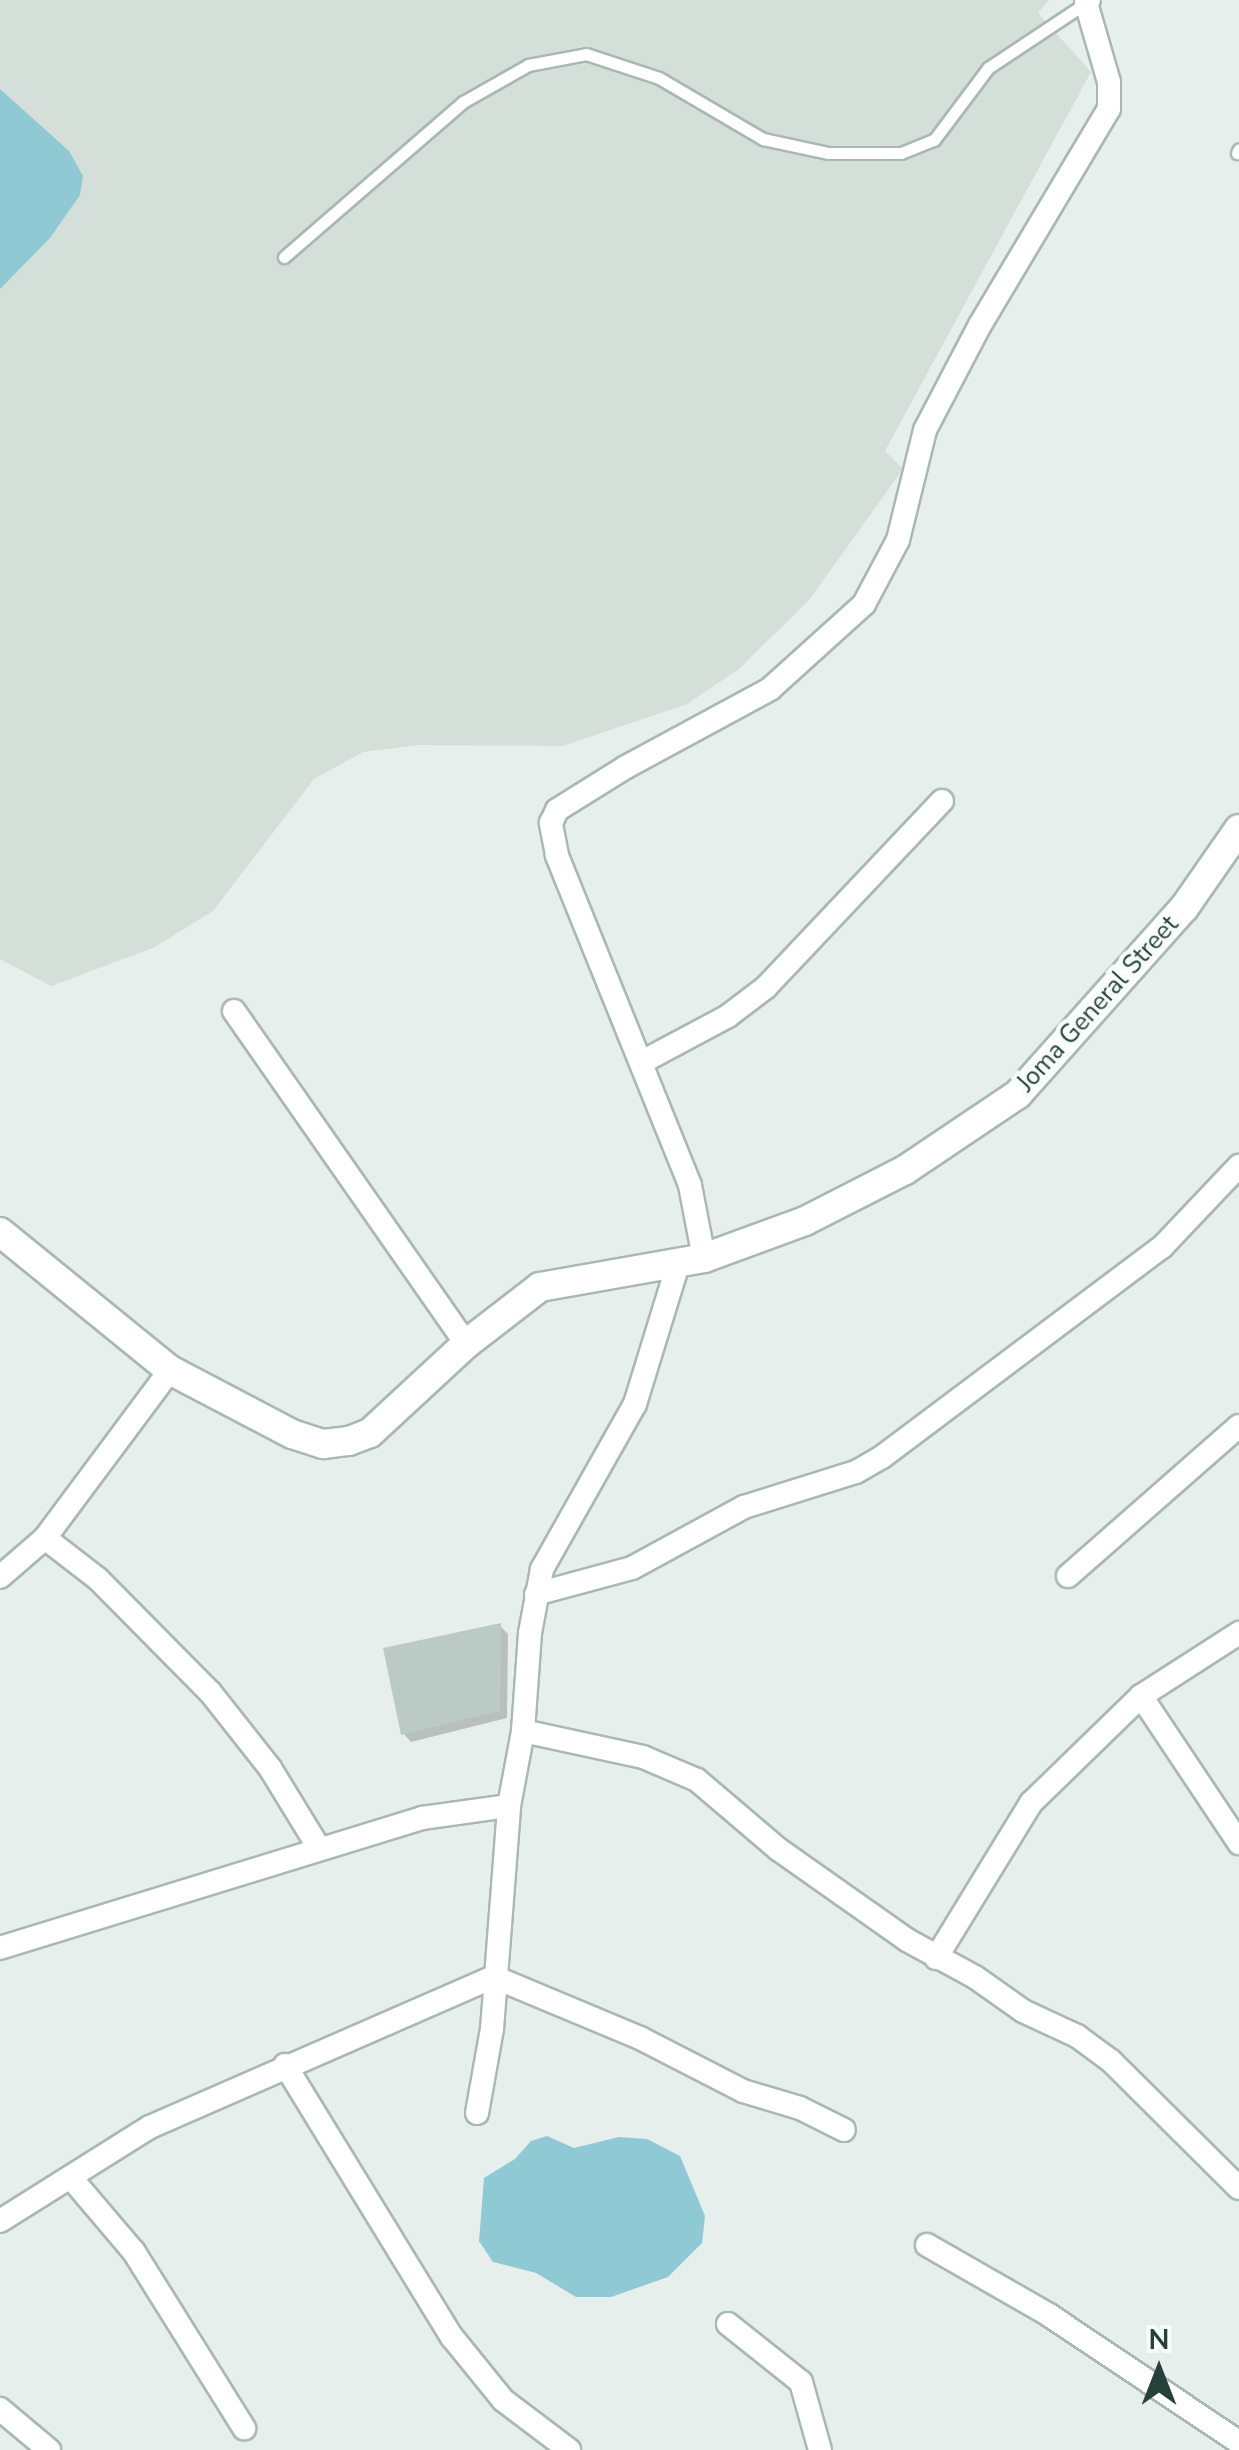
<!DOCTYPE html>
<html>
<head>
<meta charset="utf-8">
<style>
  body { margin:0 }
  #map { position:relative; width:1239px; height:2450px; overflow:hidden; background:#e6efeb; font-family:"Nunito Sans",sans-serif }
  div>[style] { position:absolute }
  .built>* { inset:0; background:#d4dfda }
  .water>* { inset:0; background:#8ec9d4 }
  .shadow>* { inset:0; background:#0003 }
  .building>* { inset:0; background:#bbcac4 }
  .roads { filter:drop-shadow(2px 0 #a8b8b2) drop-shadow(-2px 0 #a8b8b2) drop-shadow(0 2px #a8b8b2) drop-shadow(0 -2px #a8b8b2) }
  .service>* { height:11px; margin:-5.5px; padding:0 5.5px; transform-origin:5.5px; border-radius:5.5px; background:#fff }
  .minor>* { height:22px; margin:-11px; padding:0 11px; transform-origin:11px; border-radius:11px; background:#fff }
  .tertiary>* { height:28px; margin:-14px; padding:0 14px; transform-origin:14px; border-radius:14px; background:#fff }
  span { translate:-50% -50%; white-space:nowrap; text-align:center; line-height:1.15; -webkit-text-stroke:9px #f7fbf9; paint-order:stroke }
  .street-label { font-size:25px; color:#24423a }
  .north { position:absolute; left:1109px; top:2320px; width:100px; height:100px; -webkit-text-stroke:8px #f7fbf9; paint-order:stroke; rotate:0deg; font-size:28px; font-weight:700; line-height:40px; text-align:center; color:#24423a }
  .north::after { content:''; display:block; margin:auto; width:35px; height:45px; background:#24423a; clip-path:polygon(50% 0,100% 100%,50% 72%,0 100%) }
</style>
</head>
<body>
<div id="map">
  <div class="built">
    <i style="clip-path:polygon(0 0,1049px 0,1038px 13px,1091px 72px,885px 451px,903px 469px,810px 599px,739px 669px,687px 704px,563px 746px,418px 745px,363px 752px,314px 779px,213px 911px,153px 948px,51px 986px,0 959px)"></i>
  </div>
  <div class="water">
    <i style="clip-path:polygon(0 89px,69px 151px,83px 176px,80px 195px,50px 238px,0 289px)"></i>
    <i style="clip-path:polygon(547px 2136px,574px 2148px,619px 2137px,647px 2139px,680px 2156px,705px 2216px,702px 2243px,668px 2277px,611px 2297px,576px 2297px,536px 2273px,493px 2262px,479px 2241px,484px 2178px,515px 2159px,531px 2141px)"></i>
  </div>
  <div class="shadow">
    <i style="clip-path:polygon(500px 1626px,508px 1634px,507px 1718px,411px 1742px,403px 1733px)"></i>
  </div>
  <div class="building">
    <i style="clip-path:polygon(501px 1623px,500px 1711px,401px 1735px,383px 1648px)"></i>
  </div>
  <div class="roads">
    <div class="service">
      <i style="left:1237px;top:153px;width:4px;rotate:-63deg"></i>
      <i style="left:284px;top:257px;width:237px;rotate:-40.9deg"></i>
      <i style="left:463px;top:102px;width:75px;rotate:-29.6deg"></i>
      <i style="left:528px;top:65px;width:59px;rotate:-10.7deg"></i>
      <i style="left:586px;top:54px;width:77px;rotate:18.2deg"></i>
      <i style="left:659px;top:78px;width:121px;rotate:30.4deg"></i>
      <i style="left:763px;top:139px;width:66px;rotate:12.2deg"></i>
      <i style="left:828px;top:153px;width:73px"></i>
      <i style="left:901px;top:153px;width:35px;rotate:-22deg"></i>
      <i style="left:934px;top:140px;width:90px;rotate:-53.1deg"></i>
      <i style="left:988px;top:68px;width:118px;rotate:-33.6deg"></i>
    </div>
    <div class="minor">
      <i style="left:234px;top:1011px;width:406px;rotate:55.1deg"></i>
      <i style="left:642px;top:1062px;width:98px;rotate:-28.1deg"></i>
      <i style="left:728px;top:1016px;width:48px;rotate:-37.3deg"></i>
      <i style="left:766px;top:987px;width:256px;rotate:-46.6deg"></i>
      <i style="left:704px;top:1258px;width:74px;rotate:-100.9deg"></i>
      <i style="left:690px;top:1185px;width:356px;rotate:-112deg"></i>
      <i style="left:557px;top:855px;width:33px;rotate:-101deg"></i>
      <i style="left:551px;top:823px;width:14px;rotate:-65deg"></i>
      <i style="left:557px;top:810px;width:81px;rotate:-31.9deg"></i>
      <i style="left:626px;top:767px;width:164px;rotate:-28.4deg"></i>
      <i style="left:770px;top:689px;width:127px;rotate:-42.1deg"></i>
      <i style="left:864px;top:604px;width:72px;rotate:-62deg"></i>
      <i style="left:898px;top:540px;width:113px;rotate:-76.2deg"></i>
      <i style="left:925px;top:430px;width:119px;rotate:-62.4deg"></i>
      <i style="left:980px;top:325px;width:252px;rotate:-59.2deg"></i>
      <i style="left:1109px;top:109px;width:27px;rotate:-90deg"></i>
      <i style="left:1109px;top:82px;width:82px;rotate:-106.2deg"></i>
      <i style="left:1086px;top:3px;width:4px;rotate:-45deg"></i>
      <i style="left:45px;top:1538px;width:67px;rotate:37.7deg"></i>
      <i style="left:98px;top:1579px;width:159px;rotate:45.3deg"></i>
      <i style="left:210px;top:1692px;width:97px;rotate:51.7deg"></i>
      <i style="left:270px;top:1768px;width:94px;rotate:58.5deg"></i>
      <i style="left:1068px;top:1576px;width:227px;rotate:-41.3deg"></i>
      <i style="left:0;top:1577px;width:60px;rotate:-40.9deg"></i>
      <i style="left:45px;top:1538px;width:209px;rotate:-53.3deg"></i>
      <i style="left:536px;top:1594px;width:99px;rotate:-15.2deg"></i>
      <i style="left:632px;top:1568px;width:128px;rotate:-28.6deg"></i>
      <i style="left:744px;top:1507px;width:117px;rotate:-17.4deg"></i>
      <i style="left:856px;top:1472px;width:30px;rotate:-30deg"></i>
      <i style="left:882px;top:1457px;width:350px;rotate:-36.9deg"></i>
      <i style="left:1162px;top:1247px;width:112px;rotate:-46.5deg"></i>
      <i style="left:1141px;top:1696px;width:177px;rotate:56.3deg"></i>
      <i style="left:523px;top:1731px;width:123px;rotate:12.2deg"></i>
      <i style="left:643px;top:1757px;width:59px;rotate:23.1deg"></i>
      <i style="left:697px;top:1780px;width:106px;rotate:40.4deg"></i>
      <i style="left:778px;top:1849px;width:158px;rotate:35.2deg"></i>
      <i style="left:907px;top:1940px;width:77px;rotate:28.6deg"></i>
      <i style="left:975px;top:1977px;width:59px;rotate:35.3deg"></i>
      <i style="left:1023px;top:2011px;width:60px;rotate:24.8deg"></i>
      <i style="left:1077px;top:2036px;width:42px;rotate:36.3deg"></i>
      <i style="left:1111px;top:2061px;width:180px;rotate:44.8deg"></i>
      <i style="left:0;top:1948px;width:442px;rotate:-17.1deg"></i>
      <i style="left:422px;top:1818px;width:88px;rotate:-7.9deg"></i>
      <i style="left:509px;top:1806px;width:76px;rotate:-79.4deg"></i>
      <i style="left:523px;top:1731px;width:98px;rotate:-85.9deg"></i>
      <i style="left:530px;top:1633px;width:65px;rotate:-79.4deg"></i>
      <i style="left:542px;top:1569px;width:189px;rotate:-60.6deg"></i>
      <i style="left:635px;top:1404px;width:146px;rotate:-72.9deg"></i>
      <i style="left:936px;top:1958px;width:182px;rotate:-58.5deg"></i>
      <i style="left:1031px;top:1803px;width:153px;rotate:-44.2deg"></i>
      <i style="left:1141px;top:1696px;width:117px;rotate:-32.7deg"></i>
      <i style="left:285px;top:2065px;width:319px;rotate:58.5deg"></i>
      <i style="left:452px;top:2337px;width:81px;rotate:51deg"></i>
      <i style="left:503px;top:2400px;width:83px;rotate:37.1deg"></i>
      <i style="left:477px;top:2113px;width:85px;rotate:-79.9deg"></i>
      <i style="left:492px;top:2029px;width:224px;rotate:-85.6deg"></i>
      <i style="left:72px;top:2179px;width:96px;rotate:49.7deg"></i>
      <i style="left:134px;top:2252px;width:208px;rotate:58deg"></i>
      <i style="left:0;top:2221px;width:177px;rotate:-32.1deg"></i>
      <i style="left:150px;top:2127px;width:375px;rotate:-23.6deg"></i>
      <i style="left:494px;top:1977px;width:158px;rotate:22.7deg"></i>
      <i style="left:640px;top:2038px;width:116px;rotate:27.2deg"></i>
      <i style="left:743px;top:2091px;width:59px;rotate:16.6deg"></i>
      <i style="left:800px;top:2108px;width:49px;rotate:26.6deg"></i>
      <i style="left:927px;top:2245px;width:141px;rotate:29.8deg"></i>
      <i style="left:1049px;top:2315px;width:229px;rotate:33.8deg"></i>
      <i style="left:728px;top:2324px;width:93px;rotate:38.5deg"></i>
      <i style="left:801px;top:2382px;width:71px;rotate:74.4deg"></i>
      <i style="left:0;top:2409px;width:64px;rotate:39.9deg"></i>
    </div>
    <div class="tertiary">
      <i style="left:0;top:1232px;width:219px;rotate:39.1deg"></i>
      <i style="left:170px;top:1370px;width:138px;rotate:27.7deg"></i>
      <i style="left:292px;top:1434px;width:33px;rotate:18deg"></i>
      <i style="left:323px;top:1444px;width:26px;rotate:-7deg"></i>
      <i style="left:349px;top:1441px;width:22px;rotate:-21deg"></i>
      <i style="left:370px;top:1433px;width:131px;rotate:-42.8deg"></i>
      <i style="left:466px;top:1344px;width:93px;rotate:-37.6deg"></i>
      <i style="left:540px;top:1287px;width:167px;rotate:-10deg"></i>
      <i style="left:704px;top:1258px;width:108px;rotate:-20.1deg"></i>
      <i style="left:805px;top:1221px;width:112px;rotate:-27deg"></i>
      <i style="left:905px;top:1170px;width:136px;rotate:-33.9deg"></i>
      <i style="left:1018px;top:1094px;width:249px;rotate:-48.3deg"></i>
      <i style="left:1184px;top:908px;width:96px;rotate:-55.2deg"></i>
    </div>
  </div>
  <div class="street-label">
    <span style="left:1098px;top:1004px;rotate:-48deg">Joma General Street</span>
  </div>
  <div class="north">N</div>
</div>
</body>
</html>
